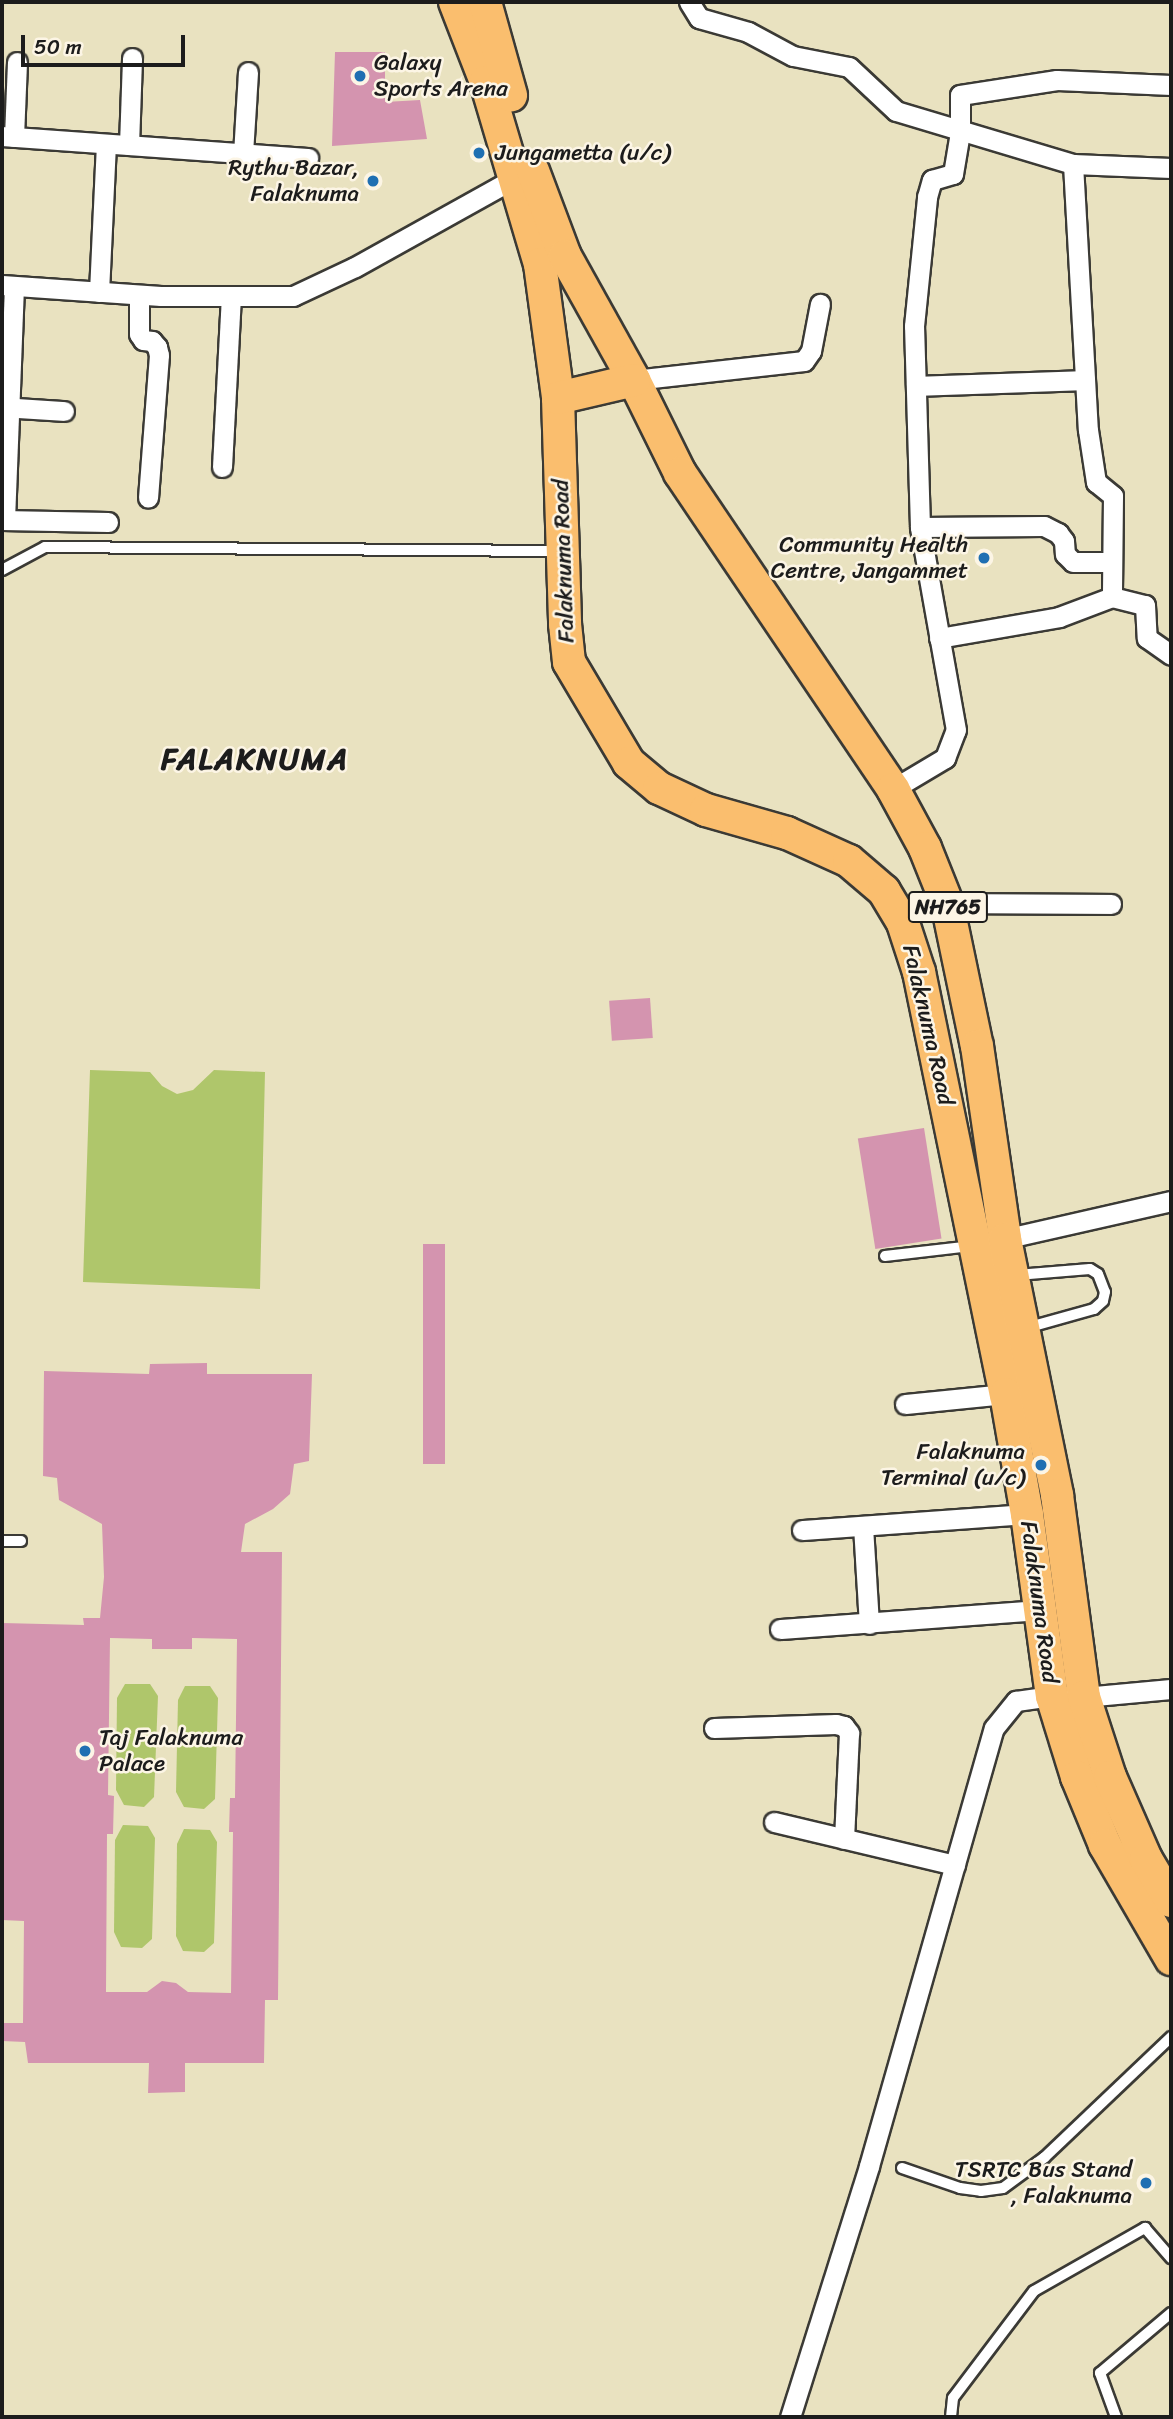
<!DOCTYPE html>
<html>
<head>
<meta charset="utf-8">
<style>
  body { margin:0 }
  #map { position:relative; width:1173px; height:2419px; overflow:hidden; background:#e9e2c0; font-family:Sriracha,sans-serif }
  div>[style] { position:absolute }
  .green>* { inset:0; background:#afc66b }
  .building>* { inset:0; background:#d494af; transform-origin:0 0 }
  .roads { filter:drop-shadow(2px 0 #3b3a35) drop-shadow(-2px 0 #3b3a35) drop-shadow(0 2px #3b3a35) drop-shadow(0 -2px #3b3a35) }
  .service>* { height:10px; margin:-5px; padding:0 5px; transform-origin:5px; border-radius:5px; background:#fff }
  .minor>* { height:19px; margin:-9.5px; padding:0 9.5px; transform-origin:9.5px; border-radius:9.5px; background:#fff }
  .trunk>* { height:32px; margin:-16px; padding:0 16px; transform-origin:16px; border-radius:16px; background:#fabe6e }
  .dots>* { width:19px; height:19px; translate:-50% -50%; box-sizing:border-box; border:4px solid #fcf5e5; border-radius:50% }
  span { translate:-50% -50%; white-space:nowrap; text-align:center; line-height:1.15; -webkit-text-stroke:5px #fcf5e5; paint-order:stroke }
  .shield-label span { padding:2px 5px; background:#fcf5e5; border:2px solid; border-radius:5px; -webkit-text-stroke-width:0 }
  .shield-label { font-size:21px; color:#1c1c1c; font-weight:700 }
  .poi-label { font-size:23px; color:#1c1c1c }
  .left { translate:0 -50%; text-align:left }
  .right { translate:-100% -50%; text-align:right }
  .street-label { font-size:23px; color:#1c1c1c }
  .district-label { font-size:30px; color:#1c1c1c; font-weight:700; letter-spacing:2px }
  .frame { position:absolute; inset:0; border:4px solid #1c1c1c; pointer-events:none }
  .scale { position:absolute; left:21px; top:35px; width:164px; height:32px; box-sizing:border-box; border:4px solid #1c1c1c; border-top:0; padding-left:9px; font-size:21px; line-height:24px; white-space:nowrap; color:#1c1c1c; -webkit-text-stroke:5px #fcf5e5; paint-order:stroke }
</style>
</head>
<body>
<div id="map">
  <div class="green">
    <i style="clip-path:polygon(90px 1070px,150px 1072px,162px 1086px,177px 1094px,193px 1090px,214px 1070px,265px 1072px,260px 1289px,83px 1282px)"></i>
    <i style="clip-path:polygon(125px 1684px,150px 1684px,158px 1696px,154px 1797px,144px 1807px,124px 1805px,116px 1790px,117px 1698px)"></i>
    <i style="clip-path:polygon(185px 1686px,210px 1686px,218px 1698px,215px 1799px,204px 1809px,184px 1807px,176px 1792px,178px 1700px)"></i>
    <i style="clip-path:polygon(123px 1825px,148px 1826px,155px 1838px,152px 1939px,142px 1948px,121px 1947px,114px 1932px,115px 1840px)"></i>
    <i style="clip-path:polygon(184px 1829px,210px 1830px,217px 1842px,214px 1943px,204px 1952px,183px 1951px,176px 1936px,177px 1844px)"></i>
  </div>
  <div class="building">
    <i style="clip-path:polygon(335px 52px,385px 52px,385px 102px,420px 100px,427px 139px,332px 146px)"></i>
    <i style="left:650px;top:998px;width:40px;height:41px;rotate:86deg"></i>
    <i style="left:924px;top:1128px;width:112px;height:67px;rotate:81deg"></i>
    <i style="left:423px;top:1244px;width:22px;height:220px"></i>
    <i style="clip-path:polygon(evenodd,207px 1363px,207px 1374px,312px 1374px,309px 1461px,294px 1464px,290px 1494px,273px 1509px,245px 1524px,241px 1552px,282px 1552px,278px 2000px,265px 2000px,264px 2063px,185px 2063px,185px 2092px,148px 2093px,149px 2063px,28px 2063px,25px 2042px,2px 2041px,2px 2023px,23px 2023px,24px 1921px,2px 1920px,2px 1623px,84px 1625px,83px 1618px,100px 1618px,104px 1577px,102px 1524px,59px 1500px,57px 1478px,43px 1476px,44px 1371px,149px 1374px,150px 1364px,207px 1363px,110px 1638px,152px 1639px,152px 1649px,192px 1649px,192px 1638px,237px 1639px,235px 1798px,230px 1798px,229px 1832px,233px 1832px,231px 1993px,188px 1992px,176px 1983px,162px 1981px,147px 1992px,106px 1992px,107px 1834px,113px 1834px,114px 1796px,108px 1795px,110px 1638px)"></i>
  </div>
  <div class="roads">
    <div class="service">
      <i style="left:2px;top:570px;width:49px;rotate:-28.1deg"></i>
      <i style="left:45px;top:547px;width:515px;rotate:0.45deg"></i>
      <i style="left:885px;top:1256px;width:88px;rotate:-6.6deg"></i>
      <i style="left:1017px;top:1275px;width:73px;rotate:-4.7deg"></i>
      <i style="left:1090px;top:1269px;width:9px;rotate:32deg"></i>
      <i style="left:1098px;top:1274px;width:19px;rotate:69deg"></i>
      <i style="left:1105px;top:1292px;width:9px;rotate:103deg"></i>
      <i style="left:1103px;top:1301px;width:12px;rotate:138deg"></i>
      <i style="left:1094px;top:1309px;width:71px;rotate:164.4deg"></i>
      <i style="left:2px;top:1541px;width:19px"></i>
      <i style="left:902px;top:2168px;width:61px;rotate:19deg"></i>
      <i style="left:960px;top:2188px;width:21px;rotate:8deg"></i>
      <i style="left:981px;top:2191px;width:22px;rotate:-8deg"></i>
      <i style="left:1003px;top:2188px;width:52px;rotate:-36.4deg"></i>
      <i style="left:1045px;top:2157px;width:174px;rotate:-43.6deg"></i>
      <i style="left:951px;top:2417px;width:19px;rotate:-84deg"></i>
      <i style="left:953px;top:2398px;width:134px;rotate:-52.9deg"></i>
      <i style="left:1034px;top:2291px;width:128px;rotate:-29.6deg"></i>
      <i style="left:1145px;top:2228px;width:40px;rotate:49deg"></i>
      <i style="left:1116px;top:2417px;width:47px;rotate:-110deg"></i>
      <i style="left:1100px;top:2373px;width:93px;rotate:-40.2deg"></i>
    </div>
    <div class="minor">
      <i style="left:689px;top:2px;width:19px;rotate:58deg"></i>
      <i style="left:699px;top:18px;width:51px;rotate:15.9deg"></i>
      <i style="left:748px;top:32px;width:51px;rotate:28.1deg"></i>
      <i style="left:793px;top:56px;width:57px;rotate:11.1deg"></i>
      <i style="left:849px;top:67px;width:64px;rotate:43.1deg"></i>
      <i style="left:896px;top:111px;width:185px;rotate:16.7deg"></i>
      <i style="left:1073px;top:164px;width:98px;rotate:2.3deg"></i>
      <i style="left:2px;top:136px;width:307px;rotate:4.1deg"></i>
      <i style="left:14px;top:137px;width:75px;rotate:-87.7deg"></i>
      <i style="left:129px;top:145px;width:87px;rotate:-88deg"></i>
      <i style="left:243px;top:154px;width:82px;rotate:-86.5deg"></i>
      <i style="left:1073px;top:164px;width:266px;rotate:86.8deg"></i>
      <i style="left:1088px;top:430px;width:53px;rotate:81.3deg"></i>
      <i style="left:1096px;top:482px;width:22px;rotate:39deg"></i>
      <i style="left:1113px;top:496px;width:101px;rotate:90.6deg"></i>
      <i style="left:1112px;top:597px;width:34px;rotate:14deg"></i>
      <i style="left:1145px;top:605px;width:33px;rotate:87deg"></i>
      <i style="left:1147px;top:638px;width:29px;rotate:35deg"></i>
      <i style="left:2px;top:285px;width:159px;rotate:4deg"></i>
      <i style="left:161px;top:296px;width:132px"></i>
      <i style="left:293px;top:296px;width:68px;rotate:-25.1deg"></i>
      <i style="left:355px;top:267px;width:183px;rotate:-29.1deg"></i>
      <i style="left:99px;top:292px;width:148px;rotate:-87.3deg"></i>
      <i style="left:139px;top:295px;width:39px;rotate:90deg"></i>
      <i style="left:139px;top:334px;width:7px;rotate:56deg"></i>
      <i style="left:143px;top:340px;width:9px;rotate:6deg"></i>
      <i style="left:152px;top:341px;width:8px;rotate:50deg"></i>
      <i style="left:157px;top:347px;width:8px;rotate:76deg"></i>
      <i style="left:159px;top:355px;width:143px;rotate:94.4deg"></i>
      <i style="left:634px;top:380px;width:171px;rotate:-6.4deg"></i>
      <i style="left:804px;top:361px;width:12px;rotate:-55deg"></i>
      <i style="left:811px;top:351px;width:48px;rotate:-79.2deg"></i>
      <i style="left:916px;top:386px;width:169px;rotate:-2deg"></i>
      <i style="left:2px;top:407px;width:62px;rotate:3.7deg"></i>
      <i style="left:222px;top:467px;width:169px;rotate:-87deg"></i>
      <i style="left:2px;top:520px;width:106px;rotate:1.1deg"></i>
      <i style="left:5px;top:520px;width:234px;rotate:-87.8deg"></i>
      <i style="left:920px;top:527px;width:124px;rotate:-0.5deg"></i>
      <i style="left:1044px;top:526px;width:16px;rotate:27deg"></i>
      <i style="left:1058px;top:533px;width:10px;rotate:53deg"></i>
      <i style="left:1064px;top:541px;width:13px;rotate:86deg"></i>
      <i style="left:1065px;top:554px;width:11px;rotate:45deg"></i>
      <i style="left:1073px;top:562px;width:37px"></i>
      <i style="left:939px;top:638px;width:122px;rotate:-9.9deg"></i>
      <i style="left:1059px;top:617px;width:57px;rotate:-20.7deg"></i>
      <i style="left:893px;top:789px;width:61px;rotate:-30.8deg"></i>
      <i style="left:945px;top:758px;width:30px;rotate:-69deg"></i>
      <i style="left:956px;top:730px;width:206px;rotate:-100.1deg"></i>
      <i style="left:920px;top:527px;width:201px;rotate:-91.7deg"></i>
      <i style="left:914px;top:326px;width:130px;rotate:-84.2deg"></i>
      <i style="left:927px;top:197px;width:18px;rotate:-74deg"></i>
      <i style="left:932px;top:180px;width:22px;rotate:-16deg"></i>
      <i style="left:953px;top:174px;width:43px;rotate:-80.5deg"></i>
      <i style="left:960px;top:132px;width:37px;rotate:-90deg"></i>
      <i style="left:960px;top:95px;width:98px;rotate:-8.8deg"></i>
      <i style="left:1057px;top:80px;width:114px;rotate:2.5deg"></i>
      <i style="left:947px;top:903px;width:164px;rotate:0.3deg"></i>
      <i style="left:995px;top:1241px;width:180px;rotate:-12.8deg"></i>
      <i style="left:905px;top:1404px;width:101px;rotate:-5.7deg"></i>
      <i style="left:863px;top:1526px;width:98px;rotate:86.5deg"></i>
      <i style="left:802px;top:1530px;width:226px;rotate:-4.1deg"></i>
      <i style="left:780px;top:1629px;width:261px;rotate:-4.2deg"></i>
      <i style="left:714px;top:1728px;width:122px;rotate:-1.9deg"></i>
      <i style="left:836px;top:1724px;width:8px;rotate:14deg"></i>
      <i style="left:844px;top:1726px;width:9px;rotate:54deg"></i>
      <i style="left:849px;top:1733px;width:106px;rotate:92.7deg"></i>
      <i style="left:774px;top:1822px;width:186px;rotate:13.4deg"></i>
      <i style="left:790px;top:2417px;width:263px;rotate:-72.5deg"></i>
      <i style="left:869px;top:2166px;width:455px;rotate:-74.1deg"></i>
      <i style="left:994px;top:1728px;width:35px;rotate:-51deg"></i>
      <i style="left:1016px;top:1701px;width:36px;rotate:-8deg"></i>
      <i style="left:1052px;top:1696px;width:32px;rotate:2deg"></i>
      <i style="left:1084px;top:1697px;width:87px;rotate:-5.3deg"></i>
    </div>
    <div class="trunk">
      <i style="left:455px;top:2px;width:86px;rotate:68.8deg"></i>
      <i style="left:486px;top:82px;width:190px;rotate:73.5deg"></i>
      <i style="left:540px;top:264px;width:135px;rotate:82.3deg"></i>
      <i style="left:558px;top:398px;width:226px;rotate:88.2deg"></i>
      <i style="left:565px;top:624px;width:38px;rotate:84deg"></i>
      <i style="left:569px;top:662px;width:117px;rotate:59.3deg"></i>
      <i style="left:629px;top:763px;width:39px;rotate:40deg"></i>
      <i style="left:659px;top:788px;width:52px;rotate:25.1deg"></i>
      <i style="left:706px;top:810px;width:84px;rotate:15.9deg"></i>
      <i style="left:787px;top:833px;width:68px;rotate:24.3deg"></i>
      <i style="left:849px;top:861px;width:46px;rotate:40.6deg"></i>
      <i style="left:884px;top:891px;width:37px;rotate:59deg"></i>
      <i style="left:903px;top:923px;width:52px;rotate:71.9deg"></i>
      <i style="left:919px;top:972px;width:431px;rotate:78.4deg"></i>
      <i style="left:1006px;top:1394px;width:122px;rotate:80.1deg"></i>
      <i style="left:1027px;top:1514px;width:184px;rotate:82.2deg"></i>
      <i style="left:1052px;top:1696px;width:85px;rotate:72.8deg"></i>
      <i style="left:1077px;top:1777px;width:74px;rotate:67.6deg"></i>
      <i style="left:1105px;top:1845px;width:132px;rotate:59.9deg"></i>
      <i style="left:485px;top:2px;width:97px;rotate:74.4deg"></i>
      <i style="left:533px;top:171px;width:91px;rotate:69.4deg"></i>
      <i style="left:565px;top:256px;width:142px;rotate:60.9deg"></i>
      <i style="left:634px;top:380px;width:104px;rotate:63.7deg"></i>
      <i style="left:680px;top:473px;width:381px;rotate:56deg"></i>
      <i style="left:893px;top:789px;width:67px;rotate:61.5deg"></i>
      <i style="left:925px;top:848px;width:59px;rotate:68.2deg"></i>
      <i style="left:947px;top:903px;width:146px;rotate:78.2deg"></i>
      <i style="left:977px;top:1046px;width:195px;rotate:81.7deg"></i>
      <i style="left:1005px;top:1239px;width:261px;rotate:78.5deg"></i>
      <i style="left:1057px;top:1495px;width:204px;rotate:82.4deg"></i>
      <i style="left:1084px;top:1697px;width:84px;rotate:72deg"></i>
      <i style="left:1110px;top:1777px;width:90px;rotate:66.3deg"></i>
      <i style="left:1146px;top:1859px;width:49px;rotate:59.2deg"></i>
      <i style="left:558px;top:398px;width:78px;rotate:-13.3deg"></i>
    </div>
  </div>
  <div class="dots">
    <i style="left:360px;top:76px;background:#1f6fb2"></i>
    <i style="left:479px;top:153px;background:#1f6fb2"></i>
    <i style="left:373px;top:181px;background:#1f6fb2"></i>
    <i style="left:984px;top:558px;background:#1f6fb2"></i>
    <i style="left:1041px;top:1465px;background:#1f6fb2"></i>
    <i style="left:85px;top:1751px;background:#1f6fb2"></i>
    <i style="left:1146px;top:2183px;background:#1f6fb2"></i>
  </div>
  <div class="shield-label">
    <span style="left:948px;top:907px">NH765</span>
  </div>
  <div class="poi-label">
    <span class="left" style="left:374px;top:76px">Galaxy<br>Sports Arena</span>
    <span class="left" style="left:495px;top:153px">Jungametta (u/c)</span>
    <span class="right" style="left:359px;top:181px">Rythu Bazar,<br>Falaknuma</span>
    <span class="right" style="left:968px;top:558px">Community Health<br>Centre, Jangammet</span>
    <span class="right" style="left:1025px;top:1465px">Falaknuma<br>Terminal (u/c)</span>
    <span class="left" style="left:99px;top:1751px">Taj Falaknuma<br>Palace</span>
    <span class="right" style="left:1132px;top:2183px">TSRTC Bus Stand<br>, Falaknuma</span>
  </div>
  <div class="street-label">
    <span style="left:564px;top:561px;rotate:-92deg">Falaknuma Road</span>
    <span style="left:928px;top:1025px;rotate:77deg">Falaknuma Road</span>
    <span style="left:1039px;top:1602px;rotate:82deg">Falaknuma Road</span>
  </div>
  <div class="district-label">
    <span style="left:255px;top:759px">FALAKNUMA</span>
  </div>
  <div class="frame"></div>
  <div class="scale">50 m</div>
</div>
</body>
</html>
